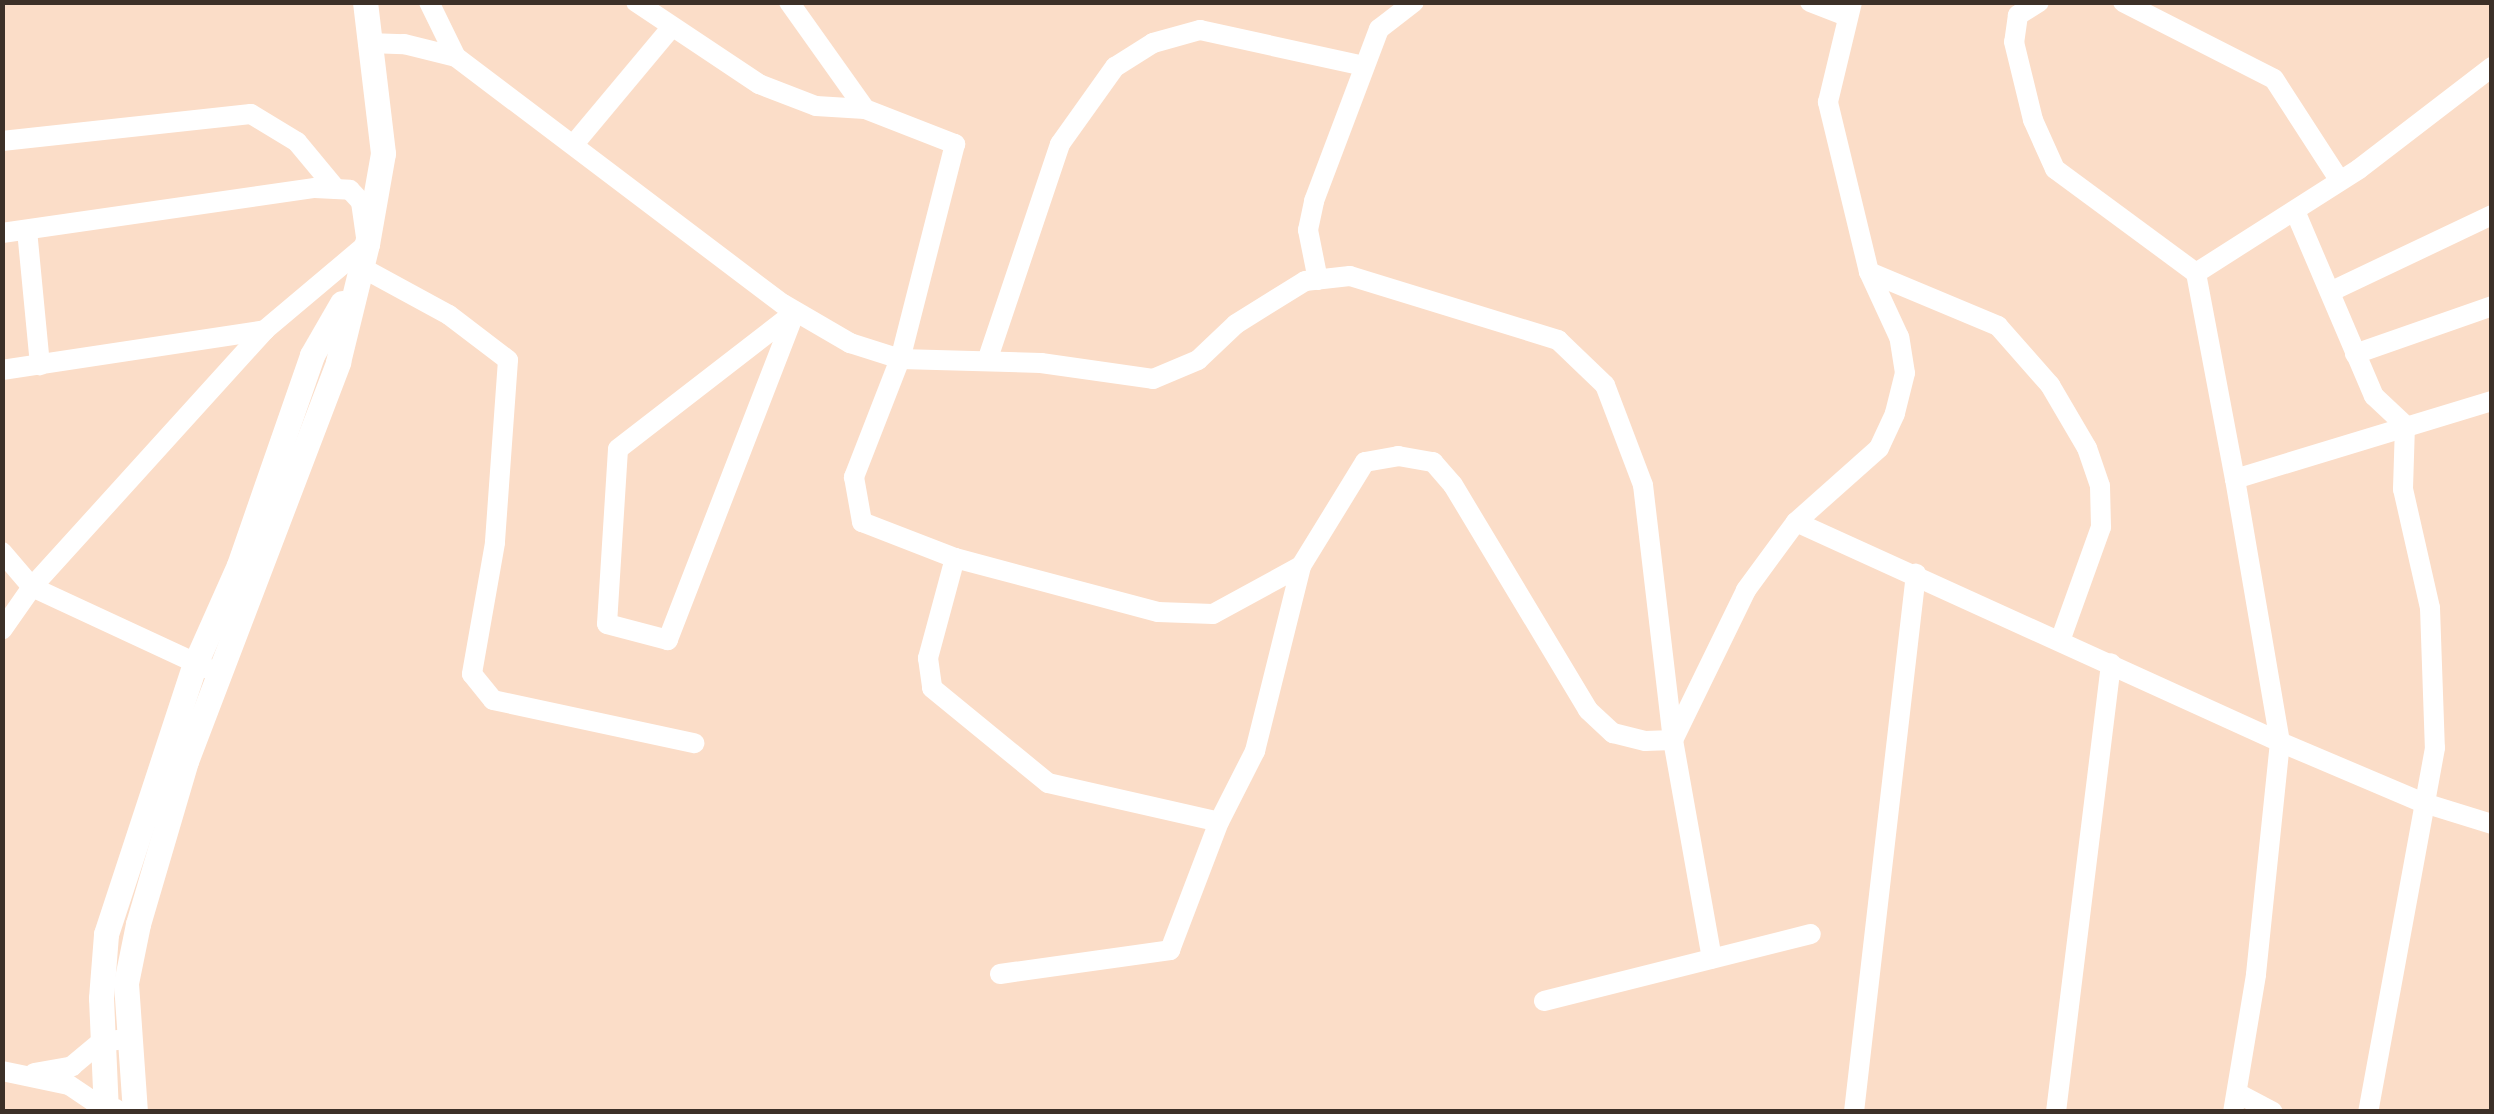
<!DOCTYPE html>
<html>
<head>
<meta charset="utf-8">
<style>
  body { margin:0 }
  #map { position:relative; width:2494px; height:1114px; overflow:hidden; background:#fbddc8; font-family:"Noto Serif",serif }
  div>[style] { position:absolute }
  .minor>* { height:20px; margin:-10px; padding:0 10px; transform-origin:10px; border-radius:10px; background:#fff }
  .major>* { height:25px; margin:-12.5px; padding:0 12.5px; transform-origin:12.5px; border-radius:12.5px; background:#fff }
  span { translate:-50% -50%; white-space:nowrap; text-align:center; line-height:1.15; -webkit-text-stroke:10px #fbddc8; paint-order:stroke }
  .frame { position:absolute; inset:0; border:5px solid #3c3028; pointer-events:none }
</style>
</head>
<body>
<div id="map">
  <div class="minor">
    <i style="left:429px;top:2px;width:61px;rotate:63.9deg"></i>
    <i style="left:636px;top:2px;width:148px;rotate:33.7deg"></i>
    <i style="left:759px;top:84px;width:61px;rotate:21.1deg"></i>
    <i style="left:816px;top:106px;width:49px;rotate:3.5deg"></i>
    <i style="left:865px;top:109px;width:97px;rotate:21.3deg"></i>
    <i style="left:955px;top:144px;width:222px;rotate:104.3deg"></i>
    <i style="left:900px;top:359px;width:127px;rotate:111.3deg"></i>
    <i style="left:854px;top:477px;width:46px;rotate:79.9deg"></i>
    <i style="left:862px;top:522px;width:100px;rotate:21.2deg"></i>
    <i style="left:955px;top:558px;width:210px;rotate:14.9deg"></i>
    <i style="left:1158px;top:612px;width:55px;rotate:2.1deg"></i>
    <i style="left:1213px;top:614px;width:100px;rotate:-28.6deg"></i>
    <i style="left:1301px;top:566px;width:122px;rotate:-58.4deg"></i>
    <i style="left:1365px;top:462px;width:34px;rotate:-10deg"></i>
    <i style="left:1398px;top:456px;width:36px;rotate:10deg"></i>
    <i style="left:1433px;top:462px;width:30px;rotate:49deg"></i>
    <i style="left:1453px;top:485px;width:262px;rotate:59deg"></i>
    <i style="left:1588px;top:710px;width:34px;rotate:43deg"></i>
    <i style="left:1613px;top:733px;width:33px;rotate:14deg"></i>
    <i style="left:1645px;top:741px;width:28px;rotate:-2deg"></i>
    <i style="left:1673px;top:740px;width:167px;rotate:-64deg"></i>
    <i style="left:1746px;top:590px;width:84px;rotate:-53.7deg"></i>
    <i style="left:1796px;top:522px;width:111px;rotate:-41.7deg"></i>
    <i style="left:1879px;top:448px;width:38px;rotate:-65deg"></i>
    <i style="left:1895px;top:413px;width:41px;rotate:-76deg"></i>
    <i style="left:1905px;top:373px;width:36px;rotate:-99deg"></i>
    <i style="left:1899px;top:337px;width:72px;rotate:-114.8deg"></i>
    <i style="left:1869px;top:272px;width:175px;rotate:-103.6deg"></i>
    <i style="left:1828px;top:102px;width:103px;rotate:-76.5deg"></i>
    <i style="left:789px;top:2px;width:131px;rotate:54.6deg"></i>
    <i style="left:1810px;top:2px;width:40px;rotate:21deg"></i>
    <i style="left:2039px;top:2px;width:25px;rotate:148deg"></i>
    <i style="left:2018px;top:15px;width:27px;rotate:98deg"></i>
    <i style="left:2014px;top:42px;width:80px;rotate:76.3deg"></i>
    <i style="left:2033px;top:120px;width:54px;rotate:65.8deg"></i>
    <i style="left:2055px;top:169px;width:175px;rotate:36.4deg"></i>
    <i style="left:2196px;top:273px;width:210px;rotate:79.3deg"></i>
    <i style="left:2235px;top:479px;width:267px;rotate:80.3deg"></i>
    <i style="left:2280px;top:742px;width:234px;rotate:95.9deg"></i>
    <i style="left:2256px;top:975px;width:139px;rotate:99.5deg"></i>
    <i style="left:2123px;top:2px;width:169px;rotate:27deg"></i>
    <i style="left:2274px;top:79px;width:121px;rotate:57.1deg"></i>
    <i style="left:368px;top:43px;width:36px;rotate:2deg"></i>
    <i style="left:404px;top:44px;width:54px;rotate:14deg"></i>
    <i style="left:456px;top:57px;width:410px;rotate:37.1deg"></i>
    <i style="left:783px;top:304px;width:78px;rotate:30.2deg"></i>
    <i style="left:850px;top:343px;width:52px;rotate:17.7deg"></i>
    <i style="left:900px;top:359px;width:141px;rotate:1.6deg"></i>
    <i style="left:1041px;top:363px;width:113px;rotate:8.1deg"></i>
    <i style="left:1153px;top:379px;width:49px;rotate:-22.9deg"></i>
    <i style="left:1198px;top:360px;width:52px;rotate:-43.5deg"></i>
    <i style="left:1236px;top:324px;width:81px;rotate:-31.9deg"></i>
    <i style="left:1305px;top:281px;width:45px;rotate:-6.3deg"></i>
    <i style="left:1350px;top:276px;width:218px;rotate:17.1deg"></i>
    <i style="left:1558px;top:340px;width:65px;rotate:43.8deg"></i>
    <i style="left:1605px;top:385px;width:107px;rotate:69.2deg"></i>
    <i style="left:1643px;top:485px;width:257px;rotate:83.3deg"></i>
    <i style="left:1673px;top:740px;width:222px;rotate:79.9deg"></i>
    <i style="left:2px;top:141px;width:250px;rotate:-6.2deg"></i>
    <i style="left:251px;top:114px;width:54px;rotate:31.3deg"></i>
    <i style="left:297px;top:142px;width:61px;rotate:50.3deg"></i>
    <i style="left:574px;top:144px;width:150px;rotate:-50.1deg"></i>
    <i style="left:2295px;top:211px;width:201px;rotate:66.9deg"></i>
    <i style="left:2374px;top:396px;width:42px;rotate:43.1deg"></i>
    <i style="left:2405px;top:425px;width:64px;rotate:91.8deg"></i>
    <i style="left:2403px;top:489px;width:122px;rotate:77.2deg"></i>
    <i style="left:2430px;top:608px;width:140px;rotate:88deg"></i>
    <i style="left:2435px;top:748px;width:370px;rotate:100.4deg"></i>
    <i style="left:27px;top:230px;width:136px;rotate:84.5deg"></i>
    <i style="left:2px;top:233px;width:316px;rotate:-8.2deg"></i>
    <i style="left:315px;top:188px;width:35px;rotate:3deg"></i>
    <i style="left:350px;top:190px;width:16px;rotate:47deg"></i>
    <i style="left:361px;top:202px;width:42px;rotate:81.9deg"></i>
    <i style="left:367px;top:244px;width:133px;rotate:139.9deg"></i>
    <i style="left:265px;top:330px;width:347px;rotate:132.2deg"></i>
    <i style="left:32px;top:587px;width:52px;rotate:124.9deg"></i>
    <i style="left:359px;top:266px;width:102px;rotate:28.6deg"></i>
    <i style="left:449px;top:315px;width:74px;rotate:37.3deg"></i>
    <i style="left:508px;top:360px;width:183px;rotate:94.1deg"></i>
    <i style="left:495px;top:543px;width:133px;rotate:100deg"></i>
    <i style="left:472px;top:674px;width:33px;rotate:51deg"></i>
    <i style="left:493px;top:700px;width:206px;rotate:12.1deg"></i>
    <i style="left:1869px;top:272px;width:140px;rotate:22.7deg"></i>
    <i style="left:1998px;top:326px;width:79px;rotate:48.6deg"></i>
    <i style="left:2050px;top:385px;width:73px;rotate:59.6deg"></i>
    <i style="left:2087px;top:448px;width:40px;rotate:71.1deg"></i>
    <i style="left:2100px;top:486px;width:41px;rotate:88.6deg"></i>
    <i style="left:2101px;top:527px;width:118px;rotate:109.8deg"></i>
    <i style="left:2196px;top:273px;width:193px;rotate:-32.5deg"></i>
    <i style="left:2359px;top:169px;width:168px;rotate:-37.5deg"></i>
    <i style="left:1318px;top:280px;width:51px;rotate:-101.3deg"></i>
    <i style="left:1308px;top:230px;width:30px;rotate:-78deg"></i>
    <i style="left:1314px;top:201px;width:184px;rotate:-69.3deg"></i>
    <i style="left:1379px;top:29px;width:44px;rotate:-37.6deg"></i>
    <i style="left:2334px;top:290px;width:175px;rotate:-25.4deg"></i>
    <i style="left:795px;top:312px;width:352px;rotate:111.2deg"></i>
    <i style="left:668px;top:640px;width:63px;rotate:-165.3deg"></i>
    <i style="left:607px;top:624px;width:175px;rotate:-86.4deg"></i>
    <i style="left:618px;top:449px;width:224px;rotate:-37.7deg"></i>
    <i style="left:2355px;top:354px;width:145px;rotate:-19.3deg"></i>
    <i style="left:987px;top:361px;width:229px;rotate:-71.4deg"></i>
    <i style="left:1060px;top:144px;width:95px;rotate:-54.5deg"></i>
    <i style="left:1115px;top:67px;width:45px;rotate:-32.3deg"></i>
    <i style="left:1153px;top:43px;width:49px;rotate:-15.5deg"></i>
    <i style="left:1200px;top:30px;width:168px;rotate:12.4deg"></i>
    <i style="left:2px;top:370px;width:266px;rotate:-8.6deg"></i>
    <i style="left:2235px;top:479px;width:269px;rotate:-16.9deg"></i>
    <i style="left:1796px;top:522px;width:532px;rotate:24.44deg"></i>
    <i style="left:2280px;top:742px;width:156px;rotate:23deg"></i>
    <i style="left:2424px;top:803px;width:71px;rotate:17.2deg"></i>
    <i style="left:2px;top:552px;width:46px;rotate:49.4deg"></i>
    <i style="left:32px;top:587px;width:204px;rotate:24.9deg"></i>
    <i style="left:955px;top:558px;width:104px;rotate:105.1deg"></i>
    <i style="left:928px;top:658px;width:30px;rotate:82deg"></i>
    <i style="left:932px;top:688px;width:150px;rotate:39.3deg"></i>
    <i style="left:1048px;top:783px;width:175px;rotate:12.8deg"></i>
    <i style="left:1219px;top:822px;width:80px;rotate:-63.1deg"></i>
    <i style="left:1255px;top:751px;width:191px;rotate:-76deg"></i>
    <i style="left:1000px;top:974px;width:172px;rotate:-8deg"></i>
    <i style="left:1170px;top:950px;width:137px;rotate:-69.1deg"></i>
    <i style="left:1544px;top:1001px;width:275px;rotate:-14.1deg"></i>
    <i style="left:2px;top:1071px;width:68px;rotate:11.8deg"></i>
    <i style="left:69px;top:1085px;width:45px;rotate:34deg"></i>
    <i style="left:106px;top:1110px;width:10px;rotate:-6deg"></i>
    <i style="left:34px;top:1073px;width:39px;rotate:-10deg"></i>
    <i style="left:72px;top:1066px;width:38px;rotate:-40deg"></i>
    <i style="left:101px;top:1042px;width:26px;rotate:-7deg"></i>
    <i style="left:2241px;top:1095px;width:36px;rotate:28deg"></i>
    <i style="left:1854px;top:1112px;width:542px;rotate:-83.43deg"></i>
    <i style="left:2056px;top:1112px;width:452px;rotate:-83deg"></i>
  </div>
  <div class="major">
    <i style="left:106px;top:1112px;width:114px;rotate:-92.5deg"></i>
    <i style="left:101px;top:998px;width:64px;rotate:-85.5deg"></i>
    <i style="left:106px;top:934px;width:284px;rotate:-71.8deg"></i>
    <i style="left:195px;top:664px;width:108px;rotate:-66deg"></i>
    <i style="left:239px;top:565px;width:222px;rotate:-70.8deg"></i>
    <i style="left:312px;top:355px;width:60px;rotate:-60deg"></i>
    <i style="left:135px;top:1112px;width:129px;rotate:-94deg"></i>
    <i style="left:126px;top:983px;width:60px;rotate:-78.5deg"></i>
    <i style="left:138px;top:924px;width:170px;rotate:-73.6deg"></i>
    <i style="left:186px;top:761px;width:427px;rotate:-69.1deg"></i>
    <i style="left:338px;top:362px;width:122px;rotate:-76.2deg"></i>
    <i style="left:367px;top:244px;width:92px;rotate:-80deg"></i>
    <i style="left:383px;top:153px;width:152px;rotate:-96.8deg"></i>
  </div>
  <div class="frame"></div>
</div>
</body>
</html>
